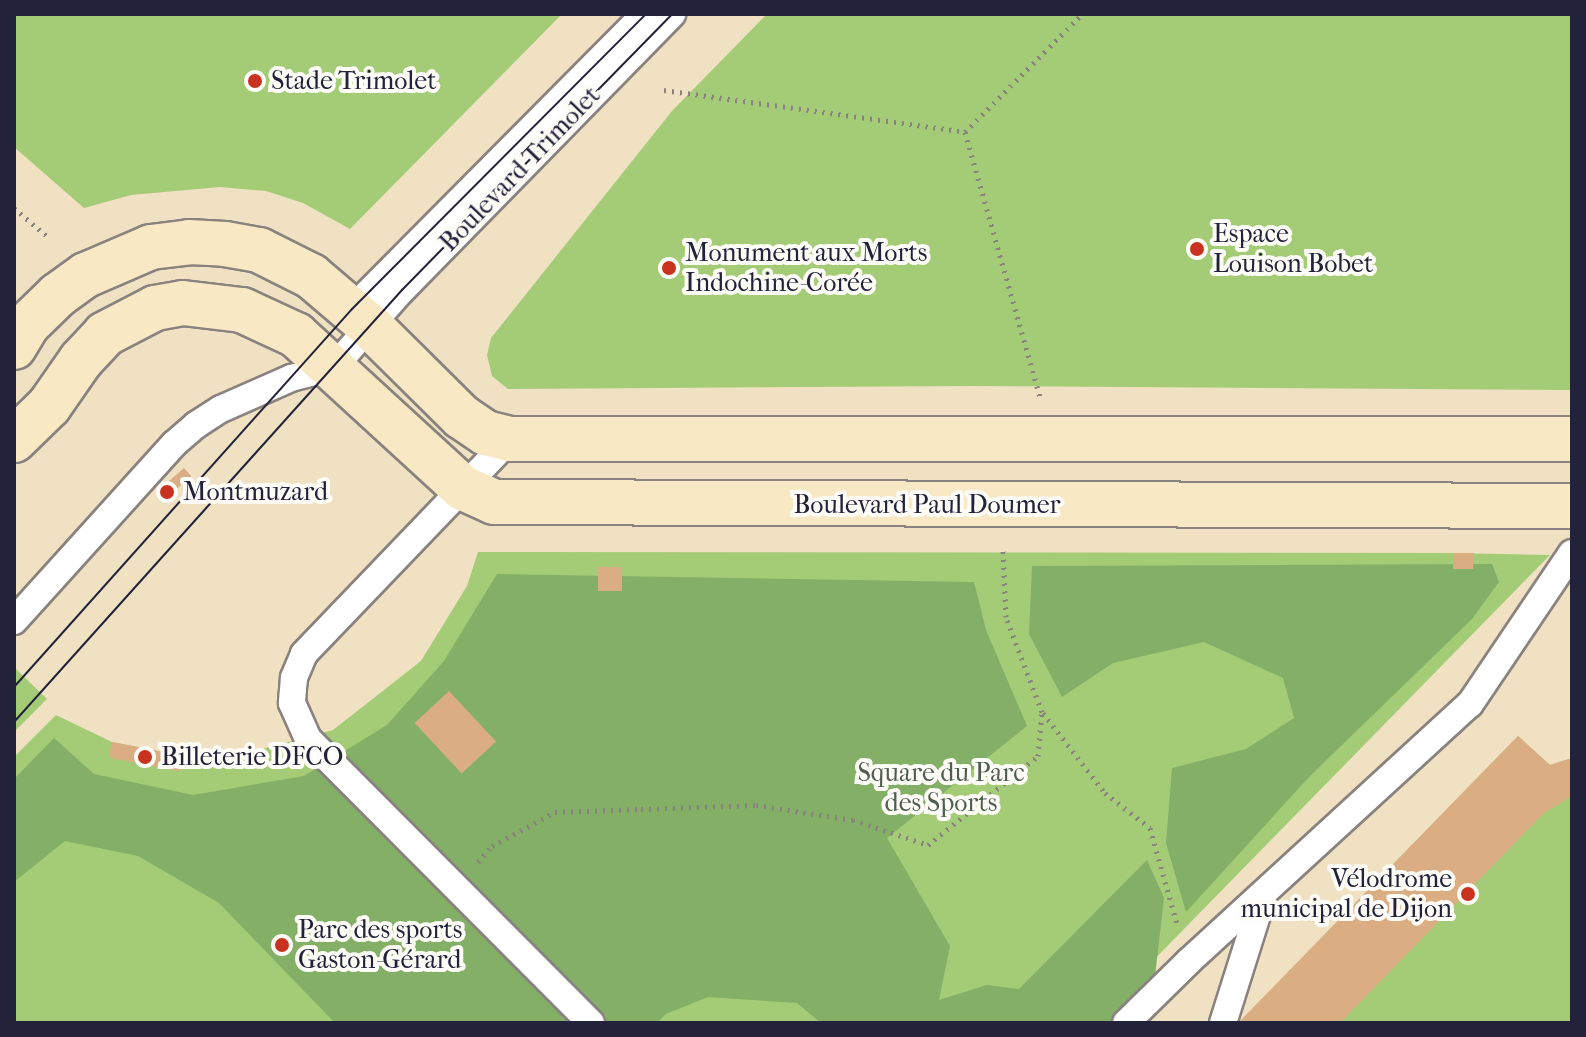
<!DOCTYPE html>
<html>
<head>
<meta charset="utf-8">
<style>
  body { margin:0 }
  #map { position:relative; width:1586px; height:1037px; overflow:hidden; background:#f0e1c3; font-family:"IM FELL French Canon",serif }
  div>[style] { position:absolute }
  .green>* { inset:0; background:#a4cb76 }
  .forest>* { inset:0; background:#83af67 }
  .building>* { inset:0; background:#dbad82; transform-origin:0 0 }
  .path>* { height:5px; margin-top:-2.5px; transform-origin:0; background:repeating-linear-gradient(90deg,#89827f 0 2px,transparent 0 8px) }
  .roads { filter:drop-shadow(2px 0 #89827f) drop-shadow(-2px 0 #89827f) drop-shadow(0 2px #89827f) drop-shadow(0 -2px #89827f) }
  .lane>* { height:26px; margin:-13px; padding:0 13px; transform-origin:13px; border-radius:13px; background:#fff }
  .secondary>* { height:44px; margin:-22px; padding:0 22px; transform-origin:22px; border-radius:22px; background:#f8e8c3 }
  .tram>* { height:2px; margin:-1px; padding:0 1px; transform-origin:1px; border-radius:1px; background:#22223b }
  .dots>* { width:22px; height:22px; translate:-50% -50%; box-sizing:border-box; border:4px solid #fdfcf7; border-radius:50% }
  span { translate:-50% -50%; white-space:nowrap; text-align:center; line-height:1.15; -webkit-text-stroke:8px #fdfcf7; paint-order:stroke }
  .poi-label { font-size:26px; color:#22223b }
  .left { translate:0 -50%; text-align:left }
  .right { translate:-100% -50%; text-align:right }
  .street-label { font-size:26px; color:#22223b }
  .park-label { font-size:26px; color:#505d50 }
  .frame { position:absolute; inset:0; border:16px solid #22223b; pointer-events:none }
</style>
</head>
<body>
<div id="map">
  <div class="green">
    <i style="clip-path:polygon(14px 14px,562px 14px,350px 229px,303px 203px,266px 191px,220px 187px,131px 195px,84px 208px,14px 147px)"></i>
    <i style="clip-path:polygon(767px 14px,1572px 14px,1572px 390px,970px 386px,508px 389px,492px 376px,487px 355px,491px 338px,672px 111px)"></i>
    <i style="clip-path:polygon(478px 552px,1453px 553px,1550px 555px,1092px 1023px,14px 1023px,14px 757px,56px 715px,112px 742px,183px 756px,235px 756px,333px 730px,421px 661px,467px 586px)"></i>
    <i style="clip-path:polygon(14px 667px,47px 699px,14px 732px)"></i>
    <i style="clip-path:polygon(1518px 736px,1550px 765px,1572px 758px,1572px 1023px,1239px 1023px)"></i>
  </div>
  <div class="forest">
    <i style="clip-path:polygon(1492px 564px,1499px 582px,1472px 619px,1310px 776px,1186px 912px,1166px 843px,1172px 768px,1246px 749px,1294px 718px,1283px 678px,1204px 642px,1113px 663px,1062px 697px,1029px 634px,1032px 566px)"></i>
    <i style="clip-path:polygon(497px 574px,974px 582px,986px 630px,1027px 726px,887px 838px,950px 946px,939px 1000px,987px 985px,1019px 989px,1147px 860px,1164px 898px,1154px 985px,1140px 1023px,821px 1023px,797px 1003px,708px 997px,666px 1014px,657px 1023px,335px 1023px,219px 903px,138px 856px,65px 841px,14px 882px,14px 779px,54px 738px,94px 774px,193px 795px,304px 776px,387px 725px,444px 661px)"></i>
  </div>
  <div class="building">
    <i style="left:184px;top:468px;width:11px;height:27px;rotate:49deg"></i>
    <i style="left:1453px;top:553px;width:20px;height:16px"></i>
    <i style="left:598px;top:567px;width:24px;height:24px"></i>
    <i style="left:449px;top:691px;width:69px;height:47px;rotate:47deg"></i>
    <i style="clip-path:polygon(1518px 736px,1550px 765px,1572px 758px,1572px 796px,1544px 813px,1340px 1023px,1238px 1023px)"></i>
    <i style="left:112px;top:742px;width:71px;height:16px;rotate:11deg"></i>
  </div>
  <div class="path">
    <i style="left:664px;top:90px;width:304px;rotate:7.9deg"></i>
    <i style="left:965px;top:132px;width:275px;rotate:74.2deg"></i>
    <i style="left:965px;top:132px;width:166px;rotate:-45.2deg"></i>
    <i style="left:14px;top:208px;width:43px;rotate:40.3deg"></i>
    <i style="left:1043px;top:713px;width:101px;rotate:52.2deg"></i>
    <i style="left:1105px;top:793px;width:57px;rotate:37.9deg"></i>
    <i style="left:1150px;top:828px;width:100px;rotate:74.3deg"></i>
    <i style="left:478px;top:862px;width:21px;rotate:-49deg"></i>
    <i style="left:492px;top:846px;width:72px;rotate:-28.4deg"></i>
    <i style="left:555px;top:812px;width:86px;rotate:-2deg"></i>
    <i style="left:641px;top:809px;width:115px;rotate:-2deg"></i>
    <i style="left:756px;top:805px;width:98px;rotate:8.8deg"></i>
    <i style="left:853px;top:820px;width:79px;rotate:18.4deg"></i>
    <i style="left:928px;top:845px;width:141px;rotate:-39deg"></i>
    <i style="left:1038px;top:756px;width:44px;rotate:-84.8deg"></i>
    <i style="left:1042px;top:712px;width:102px;rotate:-110.8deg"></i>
    <i style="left:1006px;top:617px;width:67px;rotate:-92.6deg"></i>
  </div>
  <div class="roads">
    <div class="lane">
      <i style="left:352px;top:309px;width:416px;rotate:-45.2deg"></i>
      <i style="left:510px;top:439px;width:298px;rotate:133.8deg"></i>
      <i style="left:304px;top:654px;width:26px;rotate:113deg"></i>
      <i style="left:294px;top:678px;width:25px;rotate:95deg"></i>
      <i style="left:292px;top:703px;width:39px;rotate:66deg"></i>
      <i style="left:308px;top:739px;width:401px;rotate:45.1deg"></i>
      <i style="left:14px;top:621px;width:239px;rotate:-47.9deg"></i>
      <i style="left:174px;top:444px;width:29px;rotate:-41deg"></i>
      <i style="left:196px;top:425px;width:30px;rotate:-33deg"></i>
      <i style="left:221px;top:409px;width:77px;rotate:-23.9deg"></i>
      <i style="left:291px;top:378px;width:44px;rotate:-14.3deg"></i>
      <i style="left:334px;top:367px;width:103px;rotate:-48.6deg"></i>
      <i style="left:402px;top:290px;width:386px;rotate:-45.6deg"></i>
      <i style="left:1126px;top:1023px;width:87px;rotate:-44.5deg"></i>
      <i style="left:1188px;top:962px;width:382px;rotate:-42.5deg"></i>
      <i style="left:1470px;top:704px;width:182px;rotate:-56deg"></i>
      <i style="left:1223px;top:1023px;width:133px;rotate:-72.5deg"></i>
    </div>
    <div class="secondary">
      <i style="left:14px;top:347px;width:26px;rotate:-59deg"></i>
      <i style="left:27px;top:325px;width:43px;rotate:-44.1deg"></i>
      <i style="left:58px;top:295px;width:34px;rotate:-36deg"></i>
      <i style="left:86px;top:275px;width:71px;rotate:-23.3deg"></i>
      <i style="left:151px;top:247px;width:38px;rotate:-7deg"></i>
      <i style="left:189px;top:242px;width:36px;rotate:3deg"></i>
      <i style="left:225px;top:244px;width:35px;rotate:10deg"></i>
      <i style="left:259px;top:250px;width:58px;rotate:26.6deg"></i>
      <i style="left:311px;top:276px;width:79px;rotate:40.4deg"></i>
      <i style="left:371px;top:327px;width:128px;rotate:44.7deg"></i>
      <i style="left:462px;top:417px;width:29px;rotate:34deg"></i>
      <i style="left:486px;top:433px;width:25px;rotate:14deg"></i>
      <i style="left:510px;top:439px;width:1062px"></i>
      <i style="left:14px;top:440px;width:49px;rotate:-44.2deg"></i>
      <i style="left:49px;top:406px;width:56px;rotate:-55.2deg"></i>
      <i style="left:81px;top:360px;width:35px;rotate:-47deg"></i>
      <i style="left:105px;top:334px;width:56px;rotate:-27.5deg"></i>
      <i style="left:155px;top:308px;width:28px;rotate:-10deg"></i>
      <i style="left:183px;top:303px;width:59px;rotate:6.8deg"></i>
      <i style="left:242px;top:310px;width:60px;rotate:24.8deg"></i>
      <i style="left:296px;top:335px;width:226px;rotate:42.5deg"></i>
      <i style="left:463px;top:488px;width:34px;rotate:24deg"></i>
      <i style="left:494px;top:502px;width:1078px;rotate:0.21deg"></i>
    </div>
  </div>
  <div class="tram">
    <i style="left:14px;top:687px;width:507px;rotate:-48.2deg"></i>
    <i style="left:352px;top:309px;width:416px;rotate:-45.1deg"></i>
    <i style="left:14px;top:722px;width:581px;rotate:-48.07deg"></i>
    <i style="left:402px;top:290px;width:386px;rotate:-45.6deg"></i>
  </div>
  <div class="dots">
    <i style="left:255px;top:81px;background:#c8321e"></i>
    <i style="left:1197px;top:249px;background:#c8321e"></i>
    <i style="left:669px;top:268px;background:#c8321e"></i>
    <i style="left:167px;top:492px;background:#c8321e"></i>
    <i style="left:145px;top:757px;background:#c8321e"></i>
    <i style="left:1468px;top:894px;background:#c8321e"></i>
    <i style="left:282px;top:945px;background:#c8321e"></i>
  </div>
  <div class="poi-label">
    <span class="left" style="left:271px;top:81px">Stade Trimolet</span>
    <span class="left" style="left:1213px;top:249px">Espace<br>Louison Bobet</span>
    <span class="left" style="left:685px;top:268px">Monument aux Morts<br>Indochine-Corée</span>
    <span class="left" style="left:183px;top:492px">Montmuzard</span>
    <span class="left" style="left:161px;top:757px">Billeterie DFCO</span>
    <span class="right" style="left:1452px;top:894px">Vélodrome<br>municipal de Dijon</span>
    <span class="left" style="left:298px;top:945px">Parc des sports<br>Gaston-Gérard</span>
  </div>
  <div class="street-label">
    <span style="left:520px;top:169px;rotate:-46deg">Boulevard Trimolet</span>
    <span style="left:927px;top:505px">Boulevard Paul Doumer</span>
  </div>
  <div class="park-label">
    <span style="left:941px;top:788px">Square du Parc<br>des Sports</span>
  </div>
  <div class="frame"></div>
</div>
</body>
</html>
